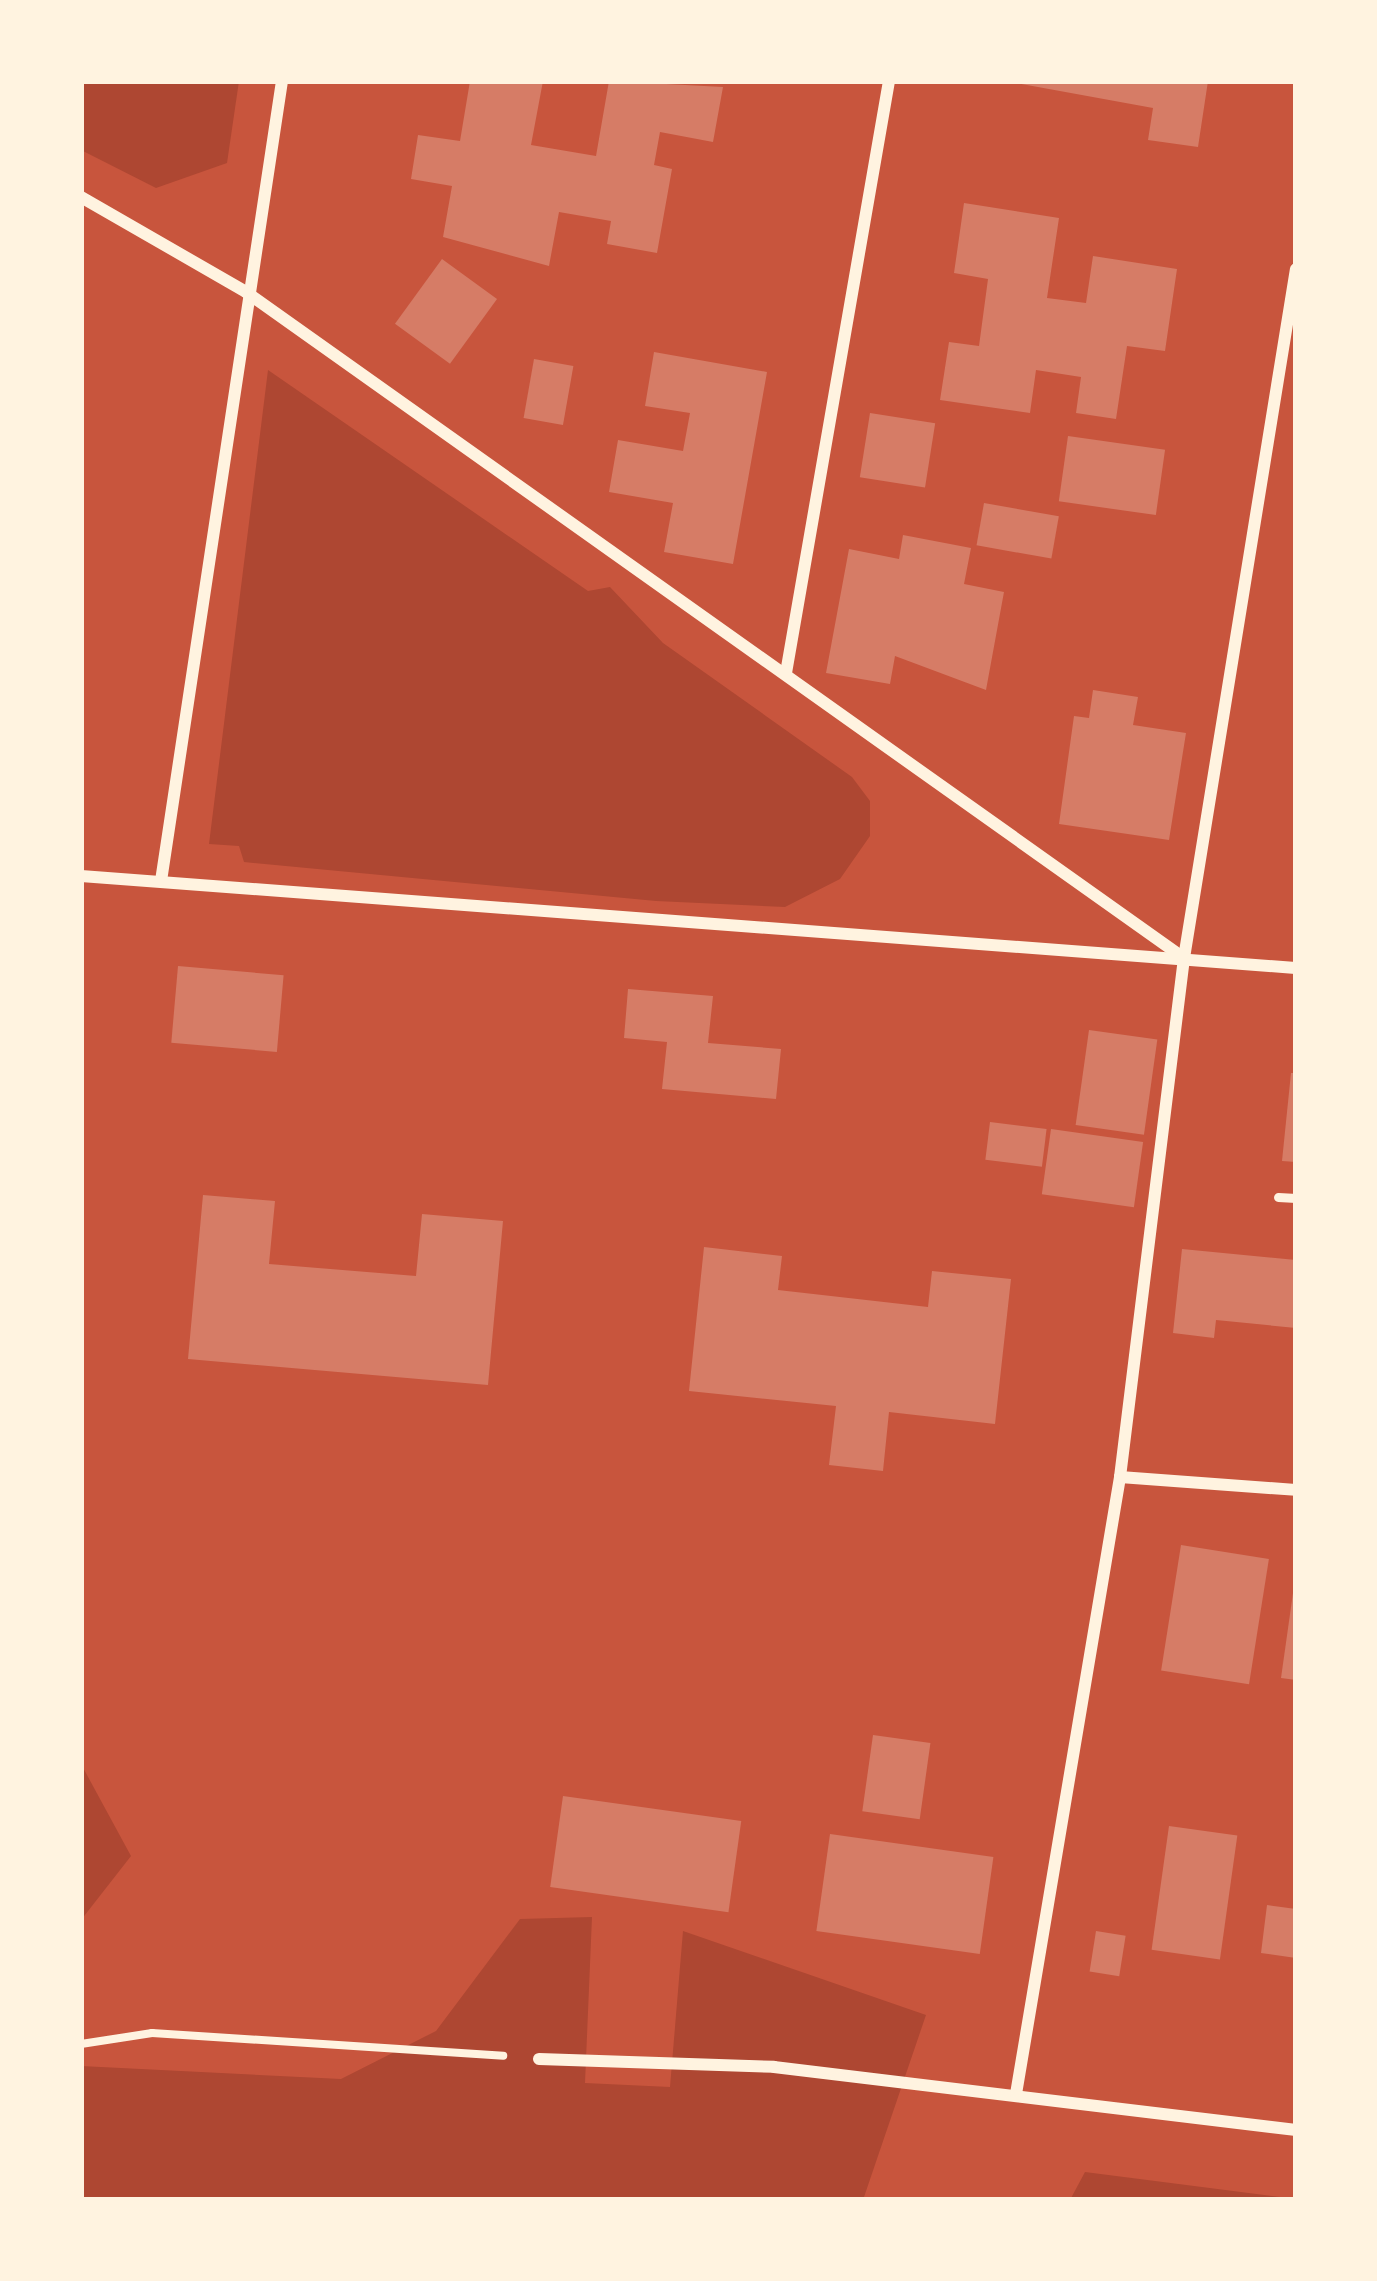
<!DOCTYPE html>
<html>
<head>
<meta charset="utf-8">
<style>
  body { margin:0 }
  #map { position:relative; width:1377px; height:2281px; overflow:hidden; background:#c8553d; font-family:Raleway,sans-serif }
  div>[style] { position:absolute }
  .green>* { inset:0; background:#ae4732 }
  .building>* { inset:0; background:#d67c66; transform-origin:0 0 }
  .path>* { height:8px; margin:-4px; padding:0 4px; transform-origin:4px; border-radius:4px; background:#fff3e0 }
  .service>* { height:9px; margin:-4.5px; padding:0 4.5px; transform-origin:4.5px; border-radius:4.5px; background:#fff3e0 }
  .minor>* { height:12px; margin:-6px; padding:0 6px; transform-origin:6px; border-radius:6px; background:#fff3e0 }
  span { translate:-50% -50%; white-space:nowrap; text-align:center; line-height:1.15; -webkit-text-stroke:9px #fff3e0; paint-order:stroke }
  .frame { position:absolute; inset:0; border:84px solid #fff3e0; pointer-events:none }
</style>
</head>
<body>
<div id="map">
  <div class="green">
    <i style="clip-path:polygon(81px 81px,239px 81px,227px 163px,156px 188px,81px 150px)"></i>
    <i style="clip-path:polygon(268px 370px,588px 591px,610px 587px,663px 643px,852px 777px,870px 801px,870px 836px,840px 879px,785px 907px,656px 901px,244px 862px,239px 846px,209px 844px)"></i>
    <i style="clip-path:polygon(81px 1764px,131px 1856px,81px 1920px)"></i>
    <i style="clip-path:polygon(592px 1917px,585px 2083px,670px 2087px,683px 1931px,926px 2015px,863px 2200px,81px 2200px,81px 2066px,341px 2079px,436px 2031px,520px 1919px)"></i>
    <i style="clip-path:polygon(1085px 2172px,1296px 2199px,1296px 2200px,1070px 2200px)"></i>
  </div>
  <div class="building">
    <i style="clip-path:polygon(470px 81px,543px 81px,531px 145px,596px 156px,609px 81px,723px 87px,713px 142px,660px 132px,654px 165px,672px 169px,657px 253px,607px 244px,611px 221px,559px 212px,549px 266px,443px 237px,452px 186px,411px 179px,418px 135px,460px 141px)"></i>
    <i style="clip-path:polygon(1005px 81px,1208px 81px,1198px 147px,1148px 140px,1153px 108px)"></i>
    <i style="clip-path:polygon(964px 203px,1059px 218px,1047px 298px,1086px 303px,1093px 256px,1177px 269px,1165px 351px,1127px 346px,1116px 419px,1076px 413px,1081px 377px,1036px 370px,1030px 413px,940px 400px,949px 342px,979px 346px,988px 279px,954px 273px)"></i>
    <i style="left:442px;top:259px;width:68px;height:80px;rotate:36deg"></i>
    <i style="clip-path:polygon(654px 352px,767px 372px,733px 564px,664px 552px,673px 503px,609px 492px,618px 440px,683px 451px,690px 413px,645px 406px)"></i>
    <i style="left:534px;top:359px;width:40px;height:60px;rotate:10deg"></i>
    <i style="left:870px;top:413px;width:66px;height:65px;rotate:9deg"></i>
    <i style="left:1068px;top:436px;width:98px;height:66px;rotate:8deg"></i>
    <i style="left:984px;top:503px;width:76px;height:43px;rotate:10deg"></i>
    <i style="clip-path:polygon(903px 535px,971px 548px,964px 584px,1004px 592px,986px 690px,895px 656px,890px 684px,826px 673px,849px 549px,899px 559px)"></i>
    <i style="clip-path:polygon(1093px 690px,1138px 697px,1133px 725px,1186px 733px,1169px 840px,1059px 824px,1074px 716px,1089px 718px)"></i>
    <i style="left:178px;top:966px;width:106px;height:77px;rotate:5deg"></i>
    <i style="clip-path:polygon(628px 989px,713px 996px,708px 1043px,781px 1049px,776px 1099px,662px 1089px,667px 1042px,624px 1038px)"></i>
    <i style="left:1089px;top:1030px;width:69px;height:96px;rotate:8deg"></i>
    <i style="clip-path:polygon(1291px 1073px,1296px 1073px,1296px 1162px,1282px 1161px)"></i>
    <i style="left:990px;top:1122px;width:57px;height:38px;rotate:7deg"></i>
    <i style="left:1051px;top:1129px;width:93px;height:66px;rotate:8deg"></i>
    <i style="clip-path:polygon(203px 1195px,275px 1201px,269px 1264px,416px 1276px,422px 1214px,503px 1221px,488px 1385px,188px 1359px)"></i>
    <i style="clip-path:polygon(704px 1247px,782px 1256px,778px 1290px,928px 1307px,932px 1271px,1011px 1279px,995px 1424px,889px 1412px,883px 1471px,829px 1465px,836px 1406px,689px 1391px)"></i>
    <i style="clip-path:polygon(1182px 1249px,1296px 1260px,1296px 1328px,1216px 1320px,1214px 1338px,1173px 1333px)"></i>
    <i style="left:1181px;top:1545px;width:89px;height:127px;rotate:9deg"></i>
    <i style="clip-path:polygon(1293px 1593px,1296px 1593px,1296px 1680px,1281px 1678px)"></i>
    <i style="left:873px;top:1735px;width:58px;height:77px;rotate:8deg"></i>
    <i style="left:563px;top:1796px;width:180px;height:92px;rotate:8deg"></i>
    <i style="left:1169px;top:1826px;width:69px;height:125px;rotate:8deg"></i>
    <i style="left:830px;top:1834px;width:165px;height:98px;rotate:8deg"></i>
    <i style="clip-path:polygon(1267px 1905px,1296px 1909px,1296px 1958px,1261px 1953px)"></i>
    <i style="left:1096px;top:1931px;width:30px;height:41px;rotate:9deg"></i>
  </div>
  <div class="path">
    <i style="left:81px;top:2044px;width:72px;rotate:-8.8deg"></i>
    <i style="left:152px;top:2033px;width:352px;rotate:3.7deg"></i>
  </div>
  <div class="service">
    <i style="left:1278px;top:1197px;width:18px;rotate:3deg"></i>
  </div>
  <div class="minor">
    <i style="left:81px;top:197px;width:190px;rotate:29.9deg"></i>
    <i style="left:246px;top:292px;width:1150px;rotate:35.38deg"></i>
    <i style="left:786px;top:673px;width:601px;rotate:-80.13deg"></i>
    <i style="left:81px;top:876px;width:1218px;rotate:4.33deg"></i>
    <i style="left:161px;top:881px;width:809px;rotate:-81.4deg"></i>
    <i style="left:1120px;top:1477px;width:176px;rotate:4.2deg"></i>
    <i style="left:539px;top:2059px;width:235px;rotate:1.9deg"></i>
    <i style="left:774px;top:2067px;width:526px;rotate:6.88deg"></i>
    <i style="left:1016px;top:2094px;width:626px;rotate:-80.43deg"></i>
    <i style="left:1120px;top:1477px;width:523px;rotate:-82.97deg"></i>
    <i style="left:1184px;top:958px;width:698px;rotate:-80.77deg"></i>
  </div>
  <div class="frame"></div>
</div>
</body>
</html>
